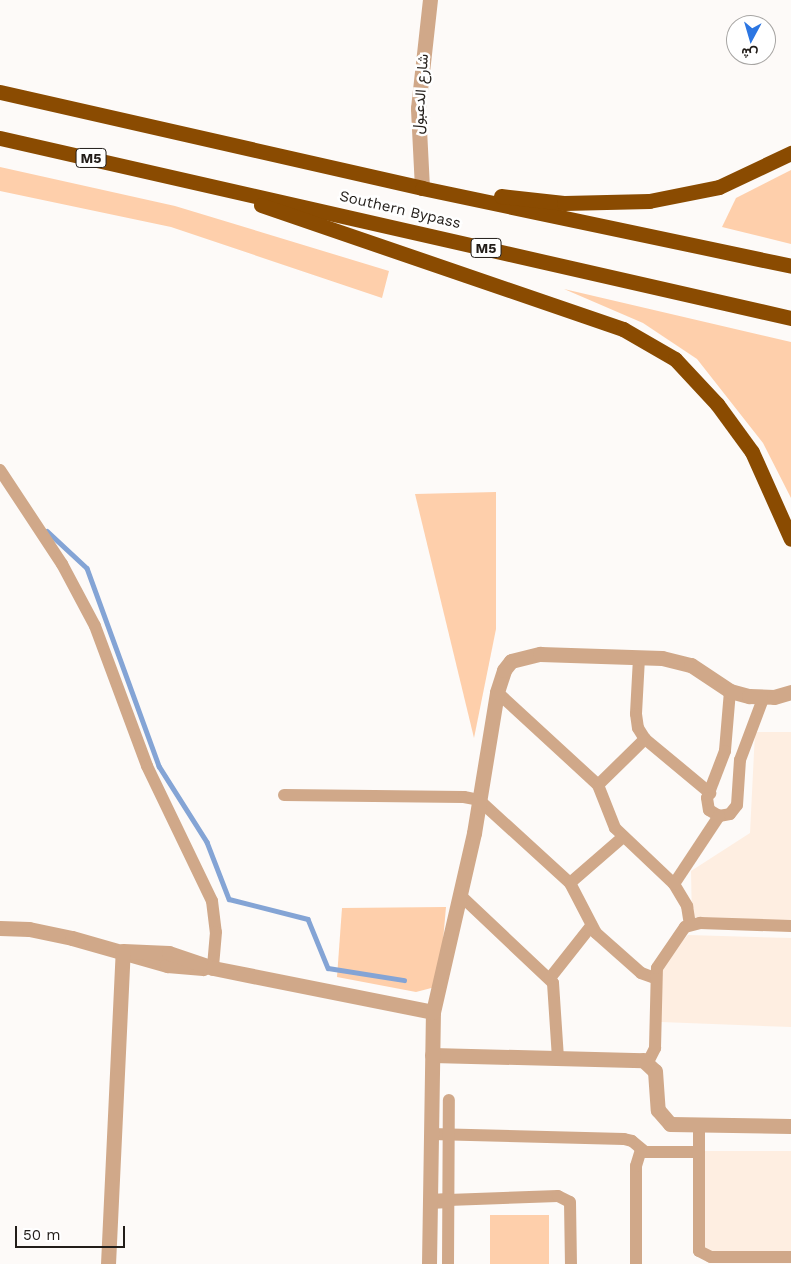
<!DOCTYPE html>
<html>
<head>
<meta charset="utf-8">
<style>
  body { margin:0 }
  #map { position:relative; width:791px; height:1264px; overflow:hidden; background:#fdfaf8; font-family:"Work Sans",Vazirmatn,sans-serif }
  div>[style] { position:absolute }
  .built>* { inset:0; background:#feeee1; transform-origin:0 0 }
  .green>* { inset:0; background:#fecfab; transform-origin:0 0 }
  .stream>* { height:4.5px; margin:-2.25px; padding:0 2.25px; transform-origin:2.25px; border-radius:2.25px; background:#84a4d5 }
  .minor>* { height:12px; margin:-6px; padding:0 6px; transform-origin:6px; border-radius:6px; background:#d0a889 }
  .tertiary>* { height:15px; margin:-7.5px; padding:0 7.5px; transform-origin:7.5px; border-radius:7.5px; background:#d0a889 }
  .motorway>* { height:15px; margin:-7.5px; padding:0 7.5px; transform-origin:7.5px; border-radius:7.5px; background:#8a4b01 }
  span { translate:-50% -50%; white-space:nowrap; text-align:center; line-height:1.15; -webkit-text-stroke:5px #fff; paint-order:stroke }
  .shield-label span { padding:1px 4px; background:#fff; border:1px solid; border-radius:4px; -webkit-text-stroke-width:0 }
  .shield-label { font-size:14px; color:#221d19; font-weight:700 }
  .street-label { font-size:15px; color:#221d19 }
  .north { position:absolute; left:726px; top:15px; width:50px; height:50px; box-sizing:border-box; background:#fff; border:1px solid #a7a5a3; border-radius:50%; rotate:186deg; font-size:14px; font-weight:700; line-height:20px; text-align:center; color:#221d19 }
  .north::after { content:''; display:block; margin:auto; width:18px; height:22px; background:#2c76e2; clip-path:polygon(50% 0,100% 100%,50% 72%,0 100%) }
  .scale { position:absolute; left:15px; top:1226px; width:110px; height:22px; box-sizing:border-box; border:2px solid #221d19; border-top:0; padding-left:6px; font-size:15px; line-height:18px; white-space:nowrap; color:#221d19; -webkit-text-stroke:4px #fff; paint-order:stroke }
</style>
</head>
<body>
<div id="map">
  <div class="built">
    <i style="clip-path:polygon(755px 732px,791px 732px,791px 923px,692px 923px,691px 871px,750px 833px)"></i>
    <i style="clip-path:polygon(688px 935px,791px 938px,791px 1027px,661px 1022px,662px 962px)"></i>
    <i style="left:700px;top:1151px;width:91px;height:102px"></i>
  </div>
  <div class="green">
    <i style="clip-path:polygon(0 167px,175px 206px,389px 271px,382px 298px,171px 227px,0 191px)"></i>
    <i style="clip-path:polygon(791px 170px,791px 244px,722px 227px,736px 198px)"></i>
    <i style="clip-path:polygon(564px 289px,791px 342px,791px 498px,763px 443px,697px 359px,643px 323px)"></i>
    <i style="clip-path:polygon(496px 492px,496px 629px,474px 738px,415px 494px)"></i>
    <i style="clip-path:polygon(446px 907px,439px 986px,416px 992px,337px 977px,342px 908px)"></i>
    <i style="left:490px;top:1215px;width:59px;height:49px"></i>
  </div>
  <div class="stream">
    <i style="left:47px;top:531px;width:54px;rotate:42.8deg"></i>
    <i style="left:87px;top:568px;width:211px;rotate:70deg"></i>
    <i style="left:159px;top:766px;width:90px;rotate:57.7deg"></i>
    <i style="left:207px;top:842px;width:61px;rotate:68.9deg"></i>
    <i style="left:229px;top:899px;width:81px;rotate:14.2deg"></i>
    <i style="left:308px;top:919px;width:53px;rotate:67.8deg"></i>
    <i style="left:328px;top:968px;width:77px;rotate:9deg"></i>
  </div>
  <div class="minor">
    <i style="left:0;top:470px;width:113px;rotate:56.6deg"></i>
    <i style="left:62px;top:564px;width:70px;rotate:62deg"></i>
    <i style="left:95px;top:626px;width:149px;rotate:69.6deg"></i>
    <i style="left:147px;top:766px;width:150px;rotate:64.3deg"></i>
    <i style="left:212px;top:901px;width:31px;rotate:83deg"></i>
    <i style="left:216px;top:932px;width:36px;rotate:95deg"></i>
    <i style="left:639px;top:658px;width:56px;rotate:93.1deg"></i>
    <i style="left:636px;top:714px;width:14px;rotate:82deg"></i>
    <i style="left:638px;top:728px;width:13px;rotate:58deg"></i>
    <i style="left:645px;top:739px;width:85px;rotate:39.7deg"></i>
    <i style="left:730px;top:691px;width:60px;rotate:94.8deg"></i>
    <i style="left:725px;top:751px;width:50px;rotate:111deg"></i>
    <i style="left:707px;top:798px;width:12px;rotate:81deg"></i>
    <i style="left:709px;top:810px;width:12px;rotate:31deg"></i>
    <i style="left:719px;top:816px;width:11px;rotate:-10deg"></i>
    <i style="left:730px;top:814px;width:11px;rotate:-52deg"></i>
    <i style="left:737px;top:805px;width:45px;rotate:-86.2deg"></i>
    <i style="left:740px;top:760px;width:68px;rotate:-69.4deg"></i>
    <i style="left:497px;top:692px;width:137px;rotate:42.6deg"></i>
    <i style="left:598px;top:785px;width:46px;rotate:68.4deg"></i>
    <i style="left:615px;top:828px;width:81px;rotate:43.5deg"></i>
    <i style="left:674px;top:884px;width:26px;rotate:59deg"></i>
    <i style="left:687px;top:906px;width:18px;rotate:81deg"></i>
    <i style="left:598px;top:785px;width:66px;rotate:-44.4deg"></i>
    <i style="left:284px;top:795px;width:180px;rotate:0.6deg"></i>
    <i style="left:464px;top:797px;width:15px;rotate:11deg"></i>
    <i style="left:479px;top:800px;width:123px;rotate:42.4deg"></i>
    <i style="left:570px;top:883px;width:56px;rotate:62.5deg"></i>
    <i style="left:596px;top:933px;width:60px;rotate:41.6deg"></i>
    <i style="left:641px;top:973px;width:15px;rotate:20deg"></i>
    <i style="left:570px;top:883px;width:69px;rotate:-40.9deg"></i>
    <i style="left:674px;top:884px;width:82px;rotate:-56.5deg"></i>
    <i style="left:460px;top:895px;width:128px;rotate:43.4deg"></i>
    <i style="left:553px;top:983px;width:75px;rotate:86.2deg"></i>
    <i style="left:550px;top:978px;width:66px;rotate:-51.7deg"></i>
    <i style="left:648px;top:1062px;width:16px;rotate:-63deg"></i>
    <i style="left:655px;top:1048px;width:80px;rotate:-88.6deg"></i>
    <i style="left:657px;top:968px;width:50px;rotate:-55.7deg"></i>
    <i style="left:685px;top:927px;width:16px;rotate:-15deg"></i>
    <i style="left:700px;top:923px;width:91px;rotate:1.9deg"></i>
    <i style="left:699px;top:1125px;width:126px;rotate:90deg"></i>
    <i style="left:699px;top:1251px;width:13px;rotate:27deg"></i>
    <i style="left:711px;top:1257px;width:80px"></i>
    <i style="left:431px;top:1134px;width:193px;rotate:1.5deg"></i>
    <i style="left:624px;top:1139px;width:8px;rotate:14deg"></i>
    <i style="left:632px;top:1141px;width:17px;rotate:40deg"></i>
    <i style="left:645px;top:1152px;width:54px"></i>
    <i style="left:448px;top:1200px;width:110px;rotate:-2.1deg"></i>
    <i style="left:558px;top:1196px;width:13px;rotate:27deg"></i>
    <i style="left:570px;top:1202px;width:62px;rotate:89.1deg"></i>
    <i style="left:448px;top:1264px;width:164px;rotate:-89.7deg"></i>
    <i style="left:636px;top:1264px;width:98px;rotate:-90deg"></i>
    <i style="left:636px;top:1166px;width:17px;rotate:-73deg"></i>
  </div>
  <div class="tertiary">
    <i style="left:422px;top:188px;width:80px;rotate:-92.9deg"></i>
    <i style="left:418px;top:108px;width:109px;rotate:-83.7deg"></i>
    <i style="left:0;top:928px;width:29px;rotate:2deg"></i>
    <i style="left:29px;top:929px;width:44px;rotate:11.8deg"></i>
    <i style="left:72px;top:938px;width:99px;rotate:15.9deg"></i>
    <i style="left:167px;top:965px;width:36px;rotate:5deg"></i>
    <i style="left:123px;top:951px;width:46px;rotate:2.5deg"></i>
    <i style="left:169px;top:953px;width:46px;rotate:18.8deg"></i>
    <i style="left:213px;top:968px;width:224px;rotate:11.3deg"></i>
    <i style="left:432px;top:1055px;width:211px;rotate:1.4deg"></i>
    <i style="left:643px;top:1060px;width:16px;rotate:43deg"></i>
    <i style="left:655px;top:1071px;width:39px;rotate:86deg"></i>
    <i style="left:658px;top:1110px;width:18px;rotate:49deg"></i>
    <i style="left:670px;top:1124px;width:121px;rotate:0.9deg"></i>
    <i style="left:430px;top:1201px;width:18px;rotate:-3deg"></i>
    <i style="left:108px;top:1264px;width:313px;rotate:-87.3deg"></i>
    <i style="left:429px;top:1264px;width:252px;rotate:-89.1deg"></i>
    <i style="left:433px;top:1012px;width:184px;rotate:-77.1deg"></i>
    <i style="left:474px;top:833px;width:143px;rotate:-80.7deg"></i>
    <i style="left:497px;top:692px;width:23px;rotate:-72deg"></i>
    <i style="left:504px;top:670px;width:11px;rotate:-52deg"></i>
    <i style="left:511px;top:661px;width:30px;rotate:-14deg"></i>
    <i style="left:540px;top:654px;width:122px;rotate:1.9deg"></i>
    <i style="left:662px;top:658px;width:30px;rotate:14deg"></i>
    <i style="left:691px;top:665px;width:47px;rotate:33.7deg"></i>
    <i style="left:730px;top:691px;width:20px;rotate:15deg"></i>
    <i style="left:749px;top:696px;width:25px;rotate:2deg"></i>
    <i style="left:774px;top:697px;width:18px;rotate:-16deg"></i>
  </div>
  <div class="motorway">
    <i style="left:0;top:92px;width:433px;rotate:12.8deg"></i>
    <i style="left:422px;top:188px;width:377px;rotate:11.9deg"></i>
    <i style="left:0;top:138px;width:811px;rotate:12.82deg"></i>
    <i style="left:501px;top:196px;width:63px;rotate:6.3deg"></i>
    <i style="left:564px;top:203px;width:85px;rotate:-1.3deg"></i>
    <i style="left:649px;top:201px;width:71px;rotate:-11.3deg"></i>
    <i style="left:719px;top:187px;width:80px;rotate:-25.3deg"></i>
    <i style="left:261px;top:205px;width:383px;rotate:18.9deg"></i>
    <i style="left:623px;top:329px;width:60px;rotate:30deg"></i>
    <i style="left:675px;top:359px;width:62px;rotate:47deg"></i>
    <i style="left:717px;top:404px;width:59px;rotate:53.9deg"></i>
    <i style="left:752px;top:452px;width:95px;rotate:65.9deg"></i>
  </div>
  <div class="shield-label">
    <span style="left:91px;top:158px">M5</span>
    <span style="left:486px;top:248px">M5</span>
  </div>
  <div class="street-label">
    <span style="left:421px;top:94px;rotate:-86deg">شارع الدعبول</span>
    <span style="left:400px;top:210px;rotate:13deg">Southern Bypass</span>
  </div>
  <div class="north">ش</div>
  <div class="scale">50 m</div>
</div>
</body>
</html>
